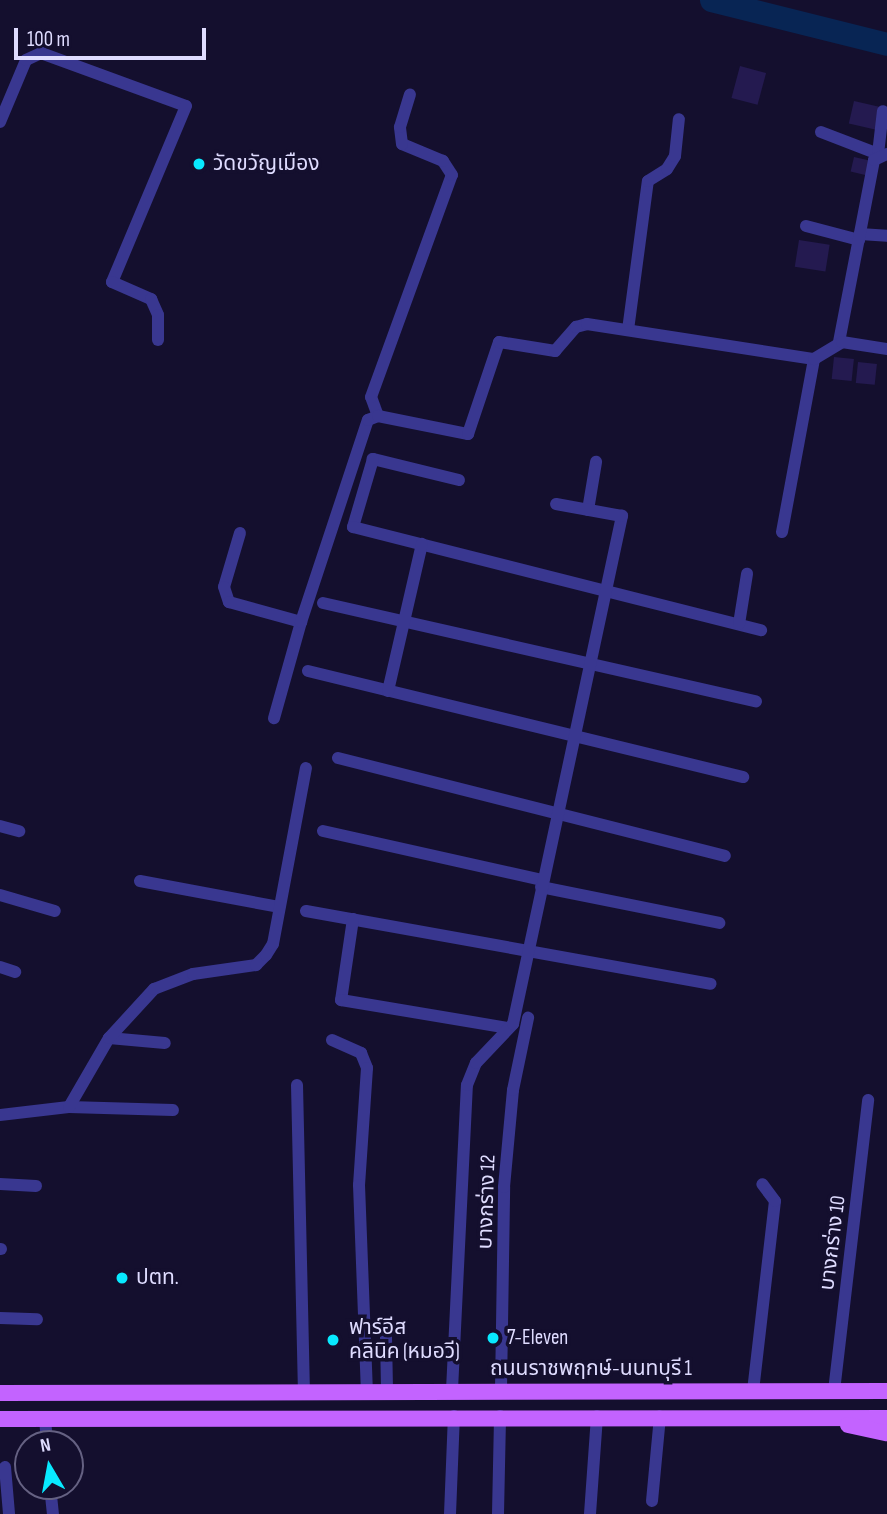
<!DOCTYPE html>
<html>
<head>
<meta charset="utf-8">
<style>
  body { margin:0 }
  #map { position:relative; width:887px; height:1514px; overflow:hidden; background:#140f2e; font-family:"Sofia Sans Condensed","Noto Sans Thai",sans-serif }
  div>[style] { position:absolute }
  .river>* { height:23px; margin:-11.5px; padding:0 11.5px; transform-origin:11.5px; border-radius:11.5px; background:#082554 }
  .building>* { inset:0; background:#241a50; transform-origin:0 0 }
  .minor>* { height:12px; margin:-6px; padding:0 6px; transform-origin:6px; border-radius:6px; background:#393790 }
  .major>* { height:16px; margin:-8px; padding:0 8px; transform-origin:8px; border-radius:8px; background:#c363ff }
  .dots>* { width:19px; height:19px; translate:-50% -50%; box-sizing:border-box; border:4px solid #140f2e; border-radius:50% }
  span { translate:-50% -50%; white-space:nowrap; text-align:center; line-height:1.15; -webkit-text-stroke:7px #140f2e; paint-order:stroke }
  .poi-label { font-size:21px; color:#dfdcff }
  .left { translate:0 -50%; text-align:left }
  .street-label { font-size:21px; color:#dfdcff }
  .north { position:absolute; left:14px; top:1430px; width:70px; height:70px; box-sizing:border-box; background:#140f2e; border:2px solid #656182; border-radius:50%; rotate:350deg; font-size:19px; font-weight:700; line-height:28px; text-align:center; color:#dfdcff }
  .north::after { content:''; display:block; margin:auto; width:24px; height:32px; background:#08e9ff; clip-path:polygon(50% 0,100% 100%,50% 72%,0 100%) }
  .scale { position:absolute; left:14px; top:28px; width:192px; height:32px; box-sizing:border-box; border:4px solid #dfdcff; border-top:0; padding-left:9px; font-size:21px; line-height:24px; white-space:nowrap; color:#dfdcff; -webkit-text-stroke:5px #140f2e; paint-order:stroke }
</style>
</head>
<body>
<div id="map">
  <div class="river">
    <i style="left:711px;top:0;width:181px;rotate:14deg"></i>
  </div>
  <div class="building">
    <i style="left:740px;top:66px;width:27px;height:33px;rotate:15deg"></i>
    <i style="left:854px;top:101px;width:28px;height:23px;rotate:13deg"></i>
    <i style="left:854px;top:157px;width:17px;height:15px;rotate:13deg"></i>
    <i style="left:799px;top:240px;width:31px;height:27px;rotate:9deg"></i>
    <i style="left:834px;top:357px;width:20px;height:22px;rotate:6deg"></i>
    <i style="left:858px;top:362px;width:19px;height:21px;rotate:6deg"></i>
  </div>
  <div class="minor">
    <i style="left:0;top:122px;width:67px;rotate:-67.2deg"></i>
    <i style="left:26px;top:60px;width:17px;rotate:-25deg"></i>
    <i style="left:41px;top:53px;width:154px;rotate:20.1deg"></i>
    <i style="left:186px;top:106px;width:191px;rotate:112.8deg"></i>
    <i style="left:112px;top:282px;width:43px;rotate:23.6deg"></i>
    <i style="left:151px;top:299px;width:17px;rotate:66deg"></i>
    <i style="left:158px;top:315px;width:25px;rotate:90deg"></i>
    <i style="left:821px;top:132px;width:61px;rotate:21.1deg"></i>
    <i style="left:878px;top:154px;width:43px;rotate:-83.4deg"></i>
    <i style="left:806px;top:226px;width:55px;rotate:14.8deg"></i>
    <i style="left:860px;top:234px;width:27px;rotate:4deg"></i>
    <i style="left:628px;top:330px;width:150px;rotate:-82.4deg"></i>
    <i style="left:648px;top:181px;width:22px;rotate:-32deg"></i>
    <i style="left:667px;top:169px;width:15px;rotate:-58deg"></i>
    <i style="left:675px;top:156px;width:37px;rotate:-84deg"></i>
    <i style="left:839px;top:342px;width:185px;rotate:-79.1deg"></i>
    <i style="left:874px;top:160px;width:14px;rotate:-25deg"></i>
    <i style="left:378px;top:416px;width:20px;rotate:-110deg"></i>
    <i style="left:371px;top:397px;width:236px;rotate:-70deg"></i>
    <i style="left:452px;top:175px;width:17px;rotate:-123deg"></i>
    <i style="left:443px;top:161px;width:44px;rotate:-157.5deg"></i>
    <i style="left:402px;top:144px;width:17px;rotate:-97deg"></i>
    <i style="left:400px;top:127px;width:34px;rotate:-73deg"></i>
    <i style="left:459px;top:480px;width:89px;rotate:-166.3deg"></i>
    <i style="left:373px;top:459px;width:71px;rotate:106.4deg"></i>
    <i style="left:353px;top:527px;width:421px;rotate:14.2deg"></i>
    <i style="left:588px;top:510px;width:49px;rotate:-80.5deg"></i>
    <i style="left:782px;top:532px;width:176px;rotate:-79.5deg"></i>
    <i style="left:240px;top:533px;width:56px;rotate:106.5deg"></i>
    <i style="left:224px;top:587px;width:16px;rotate:72deg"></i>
    <i style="left:229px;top:602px;width:75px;rotate:15.5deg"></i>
    <i style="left:301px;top:622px;width:100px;rotate:105.7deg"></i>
    <i style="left:323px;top:603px;width:444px;rotate:12.8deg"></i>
    <i style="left:301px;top:622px;width:213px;rotate:-71.7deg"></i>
    <i style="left:368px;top:420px;width:11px;rotate:-22deg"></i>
    <i style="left:378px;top:416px;width:92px;rotate:11.3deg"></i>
    <i style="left:468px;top:434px;width:97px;rotate:-71.4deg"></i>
    <i style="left:499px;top:342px;width:57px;rotate:9.1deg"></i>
    <i style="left:555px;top:351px;width:32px;rotate:-49deg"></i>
    <i style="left:576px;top:327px;width:11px;rotate:-15deg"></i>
    <i style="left:587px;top:324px;width:230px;rotate:8.8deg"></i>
    <i style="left:814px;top:359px;width:33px;rotate:-31deg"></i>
    <i style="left:842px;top:342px;width:46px;rotate:8.8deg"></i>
    <i style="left:739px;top:624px;width:51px;rotate:-80.9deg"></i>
    <i style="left:308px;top:671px;width:448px;rotate:13.7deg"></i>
    <i style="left:388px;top:691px;width:151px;rotate:-77deg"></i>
    <i style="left:338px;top:758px;width:399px;rotate:14.2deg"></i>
    <i style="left:0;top:826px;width:20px;rotate:15deg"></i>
    <i style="left:323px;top:831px;width:225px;rotate:12.6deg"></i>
    <i style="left:140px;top:881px;width:141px;rotate:10.6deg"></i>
    <i style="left:541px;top:887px;width:182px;rotate:11.4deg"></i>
    <i style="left:0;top:895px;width:57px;rotate:16.2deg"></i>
    <i style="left:306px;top:911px;width:411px;rotate:10.2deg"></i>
    <i style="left:353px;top:919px;width:82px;rotate:98.4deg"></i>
    <i style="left:341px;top:1000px;width:170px;rotate:9.5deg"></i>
    <i style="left:0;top:967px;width:16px;rotate:18deg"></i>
    <i style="left:109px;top:1038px;width:56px;rotate:5.1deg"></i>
    <i style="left:332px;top:1040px;width:32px;rotate:24deg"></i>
    <i style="left:361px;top:1053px;width:16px;rotate:68deg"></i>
    <i style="left:367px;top:1068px;width:117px;rotate:93.9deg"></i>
    <i style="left:359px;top:1185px;width:206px;rotate:87.8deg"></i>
    <i style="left:297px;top:1085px;width:306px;rotate:88.7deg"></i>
    <i style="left:69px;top:1107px;width:104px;rotate:1.7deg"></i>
    <i style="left:0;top:1115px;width:69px;rotate:-6.6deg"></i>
    <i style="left:69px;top:1107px;width:80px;rotate:-59.9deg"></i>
    <i style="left:109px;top:1038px;width:67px;rotate:-47.4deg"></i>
    <i style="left:154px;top:989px;width:42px;rotate:-21deg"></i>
    <i style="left:193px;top:974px;width:64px;rotate:-8.1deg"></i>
    <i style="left:256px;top:965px;width:14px;rotate:-45deg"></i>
    <i style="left:266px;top:955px;width:13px;rotate:-58deg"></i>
    <i style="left:273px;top:944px;width:179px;rotate:-79.4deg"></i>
    <i style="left:0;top:1184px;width:36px;rotate:3deg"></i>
    <i style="left:0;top:1249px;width:1px"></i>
    <i style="left:0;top:1318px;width:37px;rotate:2deg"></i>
    <i style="left:386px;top:1337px;width:54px;rotate:88.9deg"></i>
    <i style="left:501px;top:1389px;width:202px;rotate:-89.1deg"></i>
    <i style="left:504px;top:1187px;width:97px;rotate:-84.7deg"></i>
    <i style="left:513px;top:1090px;width:74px;rotate:-78.2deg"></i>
    <i style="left:452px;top:1390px;width:305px;rotate:-87.2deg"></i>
    <i style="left:467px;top:1085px;width:24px;rotate:-68deg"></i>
    <i style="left:476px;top:1063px;width:54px;rotate:-46.5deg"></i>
    <i style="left:513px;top:1024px;width:520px;rotate:-77.89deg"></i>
    <i style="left:622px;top:516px;width:67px;rotate:-169.7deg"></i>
    <i style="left:753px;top:1391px;width:191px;rotate:-83.4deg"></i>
    <i style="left:775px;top:1201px;width:21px;rotate:-127deg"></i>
    <i style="left:834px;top:1391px;width:293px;rotate:-83.3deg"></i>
    <i style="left:45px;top:1419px;width:25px;rotate:85deg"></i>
    <i style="left:5px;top:1467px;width:47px;rotate:85.1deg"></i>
    <i style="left:50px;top:1486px;width:28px;rotate:84deg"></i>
    <i style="left:652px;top:1501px;width:85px;rotate:-84.6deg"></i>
    <i style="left:450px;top:1514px;width:98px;rotate:-87.7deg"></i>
    <i style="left:498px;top:1514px;width:98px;rotate:-88.8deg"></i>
    <i style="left:590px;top:1514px;width:98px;rotate:-85.9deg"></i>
  </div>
  <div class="major">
    <i style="left:0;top:1393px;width:887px;rotate:-0.13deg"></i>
    <i style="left:0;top:1419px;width:887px;rotate:-0.06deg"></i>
    <i style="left:848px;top:1425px;width:40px;rotate:12deg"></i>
  </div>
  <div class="dots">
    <i style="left:199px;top:164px;background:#08e9ff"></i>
    <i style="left:122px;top:1278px;background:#08e9ff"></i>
    <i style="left:493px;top:1338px;background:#08e9ff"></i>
    <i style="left:333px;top:1340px;background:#08e9ff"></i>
  </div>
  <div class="poi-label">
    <span class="left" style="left:213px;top:164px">วัดขวัญเมือง</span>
    <span class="left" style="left:136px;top:1278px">ปตท.</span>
    <span class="left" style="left:349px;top:1340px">ฟาร์อีส<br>คลินิค (หมอวี)</span>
    <span class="left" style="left:507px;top:1338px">7-Eleven</span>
  </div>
  <div class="street-label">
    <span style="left:487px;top:1202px;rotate:-88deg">บางกร่าง 12</span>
    <span style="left:833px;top:1243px;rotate:-83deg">บางกร่าง 10</span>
    <span style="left:591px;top:1369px">ถนนราชพฤกษ์-นนทบุรี 1</span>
  </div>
  <div class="north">N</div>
  <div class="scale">100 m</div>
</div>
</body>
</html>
